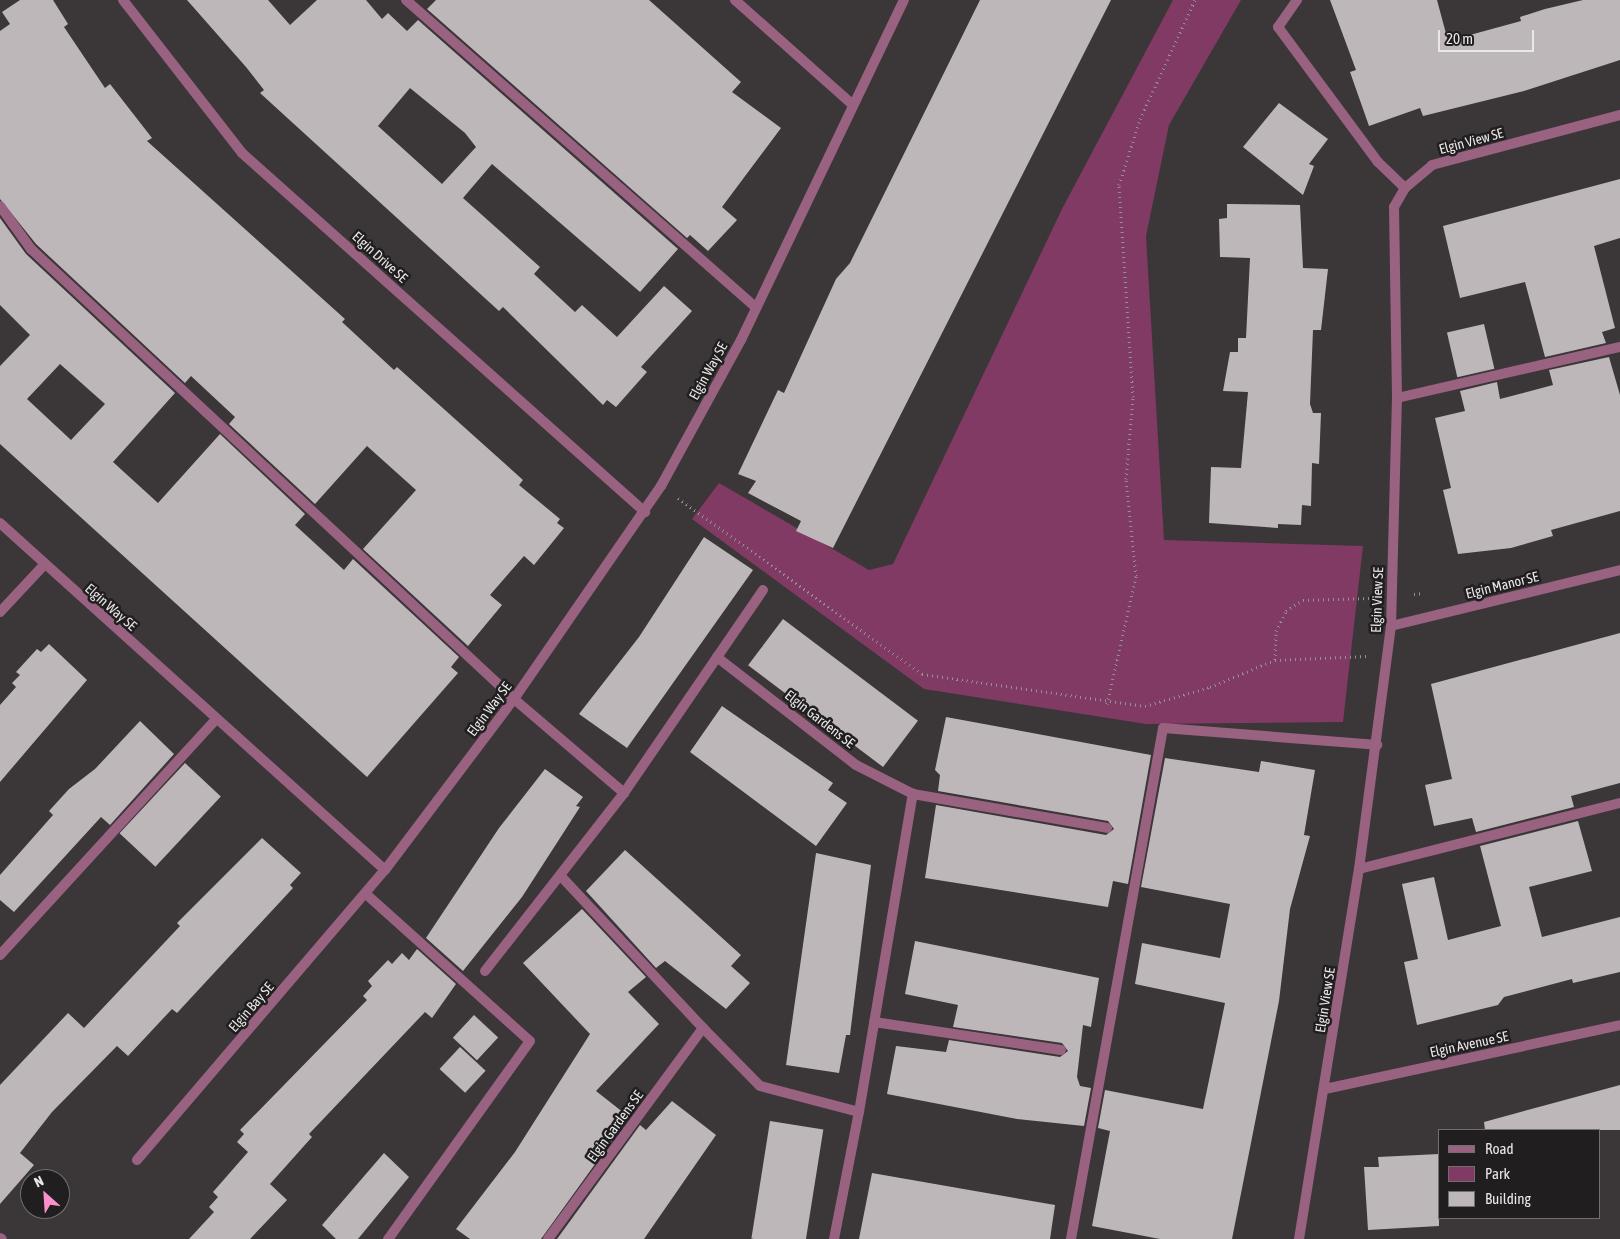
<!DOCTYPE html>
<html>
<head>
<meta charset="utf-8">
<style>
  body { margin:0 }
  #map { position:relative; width:1620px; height:1239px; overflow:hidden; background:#3b3638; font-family:"Asap Condensed",sans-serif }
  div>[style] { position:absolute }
  .green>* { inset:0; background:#803a63 }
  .building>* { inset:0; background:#bdb7ba; transform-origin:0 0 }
  .path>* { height:3px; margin-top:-1.5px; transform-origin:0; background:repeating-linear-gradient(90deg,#959193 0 1px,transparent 0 5px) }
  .service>* { height:10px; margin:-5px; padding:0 5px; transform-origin:5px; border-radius:5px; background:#986280 }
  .minor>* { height:10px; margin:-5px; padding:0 5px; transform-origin:5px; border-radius:5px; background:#986280 }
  span { translate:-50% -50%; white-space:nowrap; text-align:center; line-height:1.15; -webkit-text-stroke:5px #201e1f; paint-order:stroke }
  .street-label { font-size:14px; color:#eae7e9 }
  .legend { position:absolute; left:1438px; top:1129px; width:162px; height:90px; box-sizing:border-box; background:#201e1f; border:1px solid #716e70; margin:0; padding:6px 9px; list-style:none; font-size:15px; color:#eae7e9 }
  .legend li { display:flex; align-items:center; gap:10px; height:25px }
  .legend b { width:25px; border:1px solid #716e70 }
  .north { position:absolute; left:20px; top:1169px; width:50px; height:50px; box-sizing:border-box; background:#201e1f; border:1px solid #716e70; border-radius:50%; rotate:334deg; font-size:14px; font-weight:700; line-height:20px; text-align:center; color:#eae7e9 }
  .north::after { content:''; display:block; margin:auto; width:18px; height:22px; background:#f890cb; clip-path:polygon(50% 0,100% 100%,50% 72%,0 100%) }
  .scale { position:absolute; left:1438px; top:30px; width:96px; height:22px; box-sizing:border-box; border:2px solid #eae7e9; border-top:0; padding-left:6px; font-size:15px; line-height:18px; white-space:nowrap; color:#eae7e9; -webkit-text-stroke:4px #201e1f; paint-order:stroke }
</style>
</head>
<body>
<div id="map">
  <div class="green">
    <i style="clip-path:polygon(1173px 0,1241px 0,1169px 125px,1146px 236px,1164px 540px,1363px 546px,1343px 722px,1146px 724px,924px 689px,692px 519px,719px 483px,869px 570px,893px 564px,1062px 209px)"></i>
  </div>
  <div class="building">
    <i style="clip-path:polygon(20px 0,53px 0,68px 24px,64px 27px,105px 88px,110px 84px,152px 138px,147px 141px,345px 319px,342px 322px,394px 370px,397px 367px,523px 480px,519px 485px,560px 519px,557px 523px,564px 528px,534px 565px,524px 556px,490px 595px,502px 605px,468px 646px,363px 549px,416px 490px,367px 446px,315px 504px,229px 424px,235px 417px,191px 376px,185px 383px,36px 244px,0 199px,0 31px,10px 24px,2px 12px)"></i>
    <i style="clip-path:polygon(evenodd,187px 0,268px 0,290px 25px,317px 0,366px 0,382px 19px,388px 13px,407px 31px,418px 20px,678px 249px,640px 292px,492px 164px,463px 198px,540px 267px,534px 274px,575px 312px,582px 305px,617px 337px,664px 286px,692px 311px,641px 367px,647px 372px,616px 407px,607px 400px,603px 405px,503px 307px,499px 311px,260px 93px,264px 90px,246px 67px,187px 0,410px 88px,465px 133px,476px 147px,442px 184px,378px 126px,410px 88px)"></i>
    <i style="clip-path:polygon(436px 0,649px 0,741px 82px,732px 92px,781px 128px,722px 207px,737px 220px,708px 251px,690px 235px,687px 238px,427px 9px)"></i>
    <i style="clip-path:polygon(980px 0,1111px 0,833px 548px,796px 531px,801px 521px,748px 493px,756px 481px,738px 474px,778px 390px,784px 393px,836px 279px,850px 263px)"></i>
    <i style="clip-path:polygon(1330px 0,1437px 0,1448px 41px,1521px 21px,1520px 17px,1545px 9px,1583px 0,1620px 0,1620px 60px,1524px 91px,1423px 116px,1420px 108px,1369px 126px,1350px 72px,1356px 70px)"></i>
    <i style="clip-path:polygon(1279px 103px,1328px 139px,1309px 164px,1314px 166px,1303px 195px,1243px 147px)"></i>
    <i style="clip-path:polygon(1620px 179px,1620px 238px,1594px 246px,1615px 328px,1602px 332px,1606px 343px,1545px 357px,1525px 282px,1460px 298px,1443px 226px)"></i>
    <i style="clip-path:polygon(1227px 204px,1300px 205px,1303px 268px,1328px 269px,1321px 330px,1313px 330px,1310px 404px,1313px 413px,1321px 413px,1319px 464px,1312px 463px,1311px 506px,1302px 505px,1301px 525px,1278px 524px,1278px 528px,1209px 523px,1211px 467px,1241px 468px,1248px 392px,1223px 391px,1230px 352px,1238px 352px,1238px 338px,1246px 338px,1250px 258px,1220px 257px,1219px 219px,1227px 218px)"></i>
    <i style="clip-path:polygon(evenodd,0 218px,26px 254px,175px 393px,113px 462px,158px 503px,220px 434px,305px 514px,295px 525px,344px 570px,353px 559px,459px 657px,451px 667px,458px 673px,367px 777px,0 444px,0 366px,30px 335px,0 305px,0 218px,60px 364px,105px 404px,71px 440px,27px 399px,60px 364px)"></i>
    <i style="left:1484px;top:324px;width:46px;height:38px;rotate:77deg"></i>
    <i style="clip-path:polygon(1609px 357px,1620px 395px,1620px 511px,1551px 530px,1553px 536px,1511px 548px,1458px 554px,1443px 490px,1451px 488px,1435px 418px,1465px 411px,1460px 391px,1497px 382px,1500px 399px,1553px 385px,1549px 370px)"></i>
    <i style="clip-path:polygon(704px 537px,753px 570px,627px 748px,579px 714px,639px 637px)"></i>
    <i style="left:783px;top:619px;width:169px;height:58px;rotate:37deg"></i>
    <i style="clip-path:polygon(1620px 633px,1620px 783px,1571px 796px,1574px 807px,1476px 832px,1472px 818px,1434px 826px,1425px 785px,1452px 779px,1431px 684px)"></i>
    <i style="clip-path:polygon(49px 644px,87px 680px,0 782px,0 705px,16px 687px,12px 683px,20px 675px,16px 672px,37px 649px,41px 652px)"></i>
    <i style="clip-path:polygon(722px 706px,833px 783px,828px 790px,847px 803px,816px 846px,690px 752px)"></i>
    <i style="clip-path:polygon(946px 717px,1151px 755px,1128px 884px,1113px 881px,1108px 907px,925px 878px,936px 805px,1106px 835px,1114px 829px,1108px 821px,938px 791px,940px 775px,935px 770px)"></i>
    <i style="clip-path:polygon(140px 721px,174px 754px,110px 825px,101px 817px,14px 912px,0 900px,0 875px,53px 815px,49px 811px,69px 789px,95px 769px)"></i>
    <i style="clip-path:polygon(1165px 758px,1259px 772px,1261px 761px,1315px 770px,1304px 835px,1310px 836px,1290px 909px,1279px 1001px,1232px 1239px,1160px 1239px,1092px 1226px,1110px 1131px,1098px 1128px,1105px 1090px,1203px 1109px,1225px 1003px,1135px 984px,1142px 943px,1220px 958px,1230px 904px,1141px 887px)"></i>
    <i style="left:185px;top:763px;width:49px;height:96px;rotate:43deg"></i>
    <i style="clip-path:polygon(545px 769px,583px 797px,576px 806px,580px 807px,522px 897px,463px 971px,426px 938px,499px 828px)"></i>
    <i style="clip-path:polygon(1578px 821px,1592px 871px,1529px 887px,1542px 937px,1620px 917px,1620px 972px,1573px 983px,1572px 979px,1504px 997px,1498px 1005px,1417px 1025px,1404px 962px,1418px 959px,1402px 884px,1434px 877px,1448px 940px,1501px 926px,1480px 846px)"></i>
    <i style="clip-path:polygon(262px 838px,301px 873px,290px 885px,293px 888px,177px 1013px,172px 1009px,128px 1056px,117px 1046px,52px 1112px,20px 1153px,34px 1165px,0 1204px,0 1085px,68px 1013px,84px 1028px,180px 926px,177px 923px)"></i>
    <i style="clip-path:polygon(625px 850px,741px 955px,731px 966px,750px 983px,726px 1009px,665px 961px,656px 968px,586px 891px)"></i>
    <i style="clip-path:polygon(816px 853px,871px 865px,850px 1035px,846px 1035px,839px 1073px,786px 1065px)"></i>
    <i style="clip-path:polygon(582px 909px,646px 977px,628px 992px,659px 1024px,596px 1091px,629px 1117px,541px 1239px,470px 1239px,456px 1229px,515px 1152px,590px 1034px,523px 963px)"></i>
    <i style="clip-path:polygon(915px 941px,1099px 978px,1091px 1027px,1083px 1025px,1077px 1077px,1080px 1086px,1091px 1088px,1084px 1126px,1017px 1119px,887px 1094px,896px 1046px,946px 1052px,949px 1040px,1060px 1057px,1068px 1051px,1062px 1043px,953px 1027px,958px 1005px,905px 994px)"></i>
    <i style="clip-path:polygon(417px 949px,456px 984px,432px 1018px,425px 1012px,309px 1134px,312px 1137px,270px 1184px,287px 1200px,250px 1239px,189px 1239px,214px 1212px,209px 1207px,218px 1197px,213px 1192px,248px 1152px,237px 1142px,244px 1134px,240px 1130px,367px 1000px,363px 996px,372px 986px,368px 981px,388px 960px,392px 964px,402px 953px,409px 960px)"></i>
    <i style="left:474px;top:1015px;width:33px;height:31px;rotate:43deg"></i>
    <i style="left:460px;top:1047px;width:35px;height:30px;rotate:43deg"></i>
    <i style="clip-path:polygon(1620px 1085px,1620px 1130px,1485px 1130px,1484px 1122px)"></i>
    <i style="clip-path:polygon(672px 1101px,716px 1135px,644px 1239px,557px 1239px,640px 1125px,646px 1130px)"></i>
    <i style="left:770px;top:1121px;width:54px;height:119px;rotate:9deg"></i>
    <i style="clip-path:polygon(384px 1153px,409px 1177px,358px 1239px,336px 1239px,322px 1225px)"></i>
    <i style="clip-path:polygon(1439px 1154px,1439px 1226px,1368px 1230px,1364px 1167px,1379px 1167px,1378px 1157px)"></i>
    <i style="clip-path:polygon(872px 1173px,1055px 1205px,1050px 1239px,859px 1239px)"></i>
  </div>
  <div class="path">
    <i style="left:678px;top:498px;width:301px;rotate:35.8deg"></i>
    <i style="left:922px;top:674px;width:225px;rotate:8.2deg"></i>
    <i style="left:1145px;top:706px;width:68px;rotate:-16.3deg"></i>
    <i style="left:1210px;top:687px;width:70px;rotate:-22.6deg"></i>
    <i style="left:1275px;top:660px;width:92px;rotate:-2.5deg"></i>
    <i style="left:1414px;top:594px;width:9px;rotate:-6deg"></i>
    <i style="left:1275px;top:660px;width:29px;rotate:-88deg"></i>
    <i style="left:1276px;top:631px;width:22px;rotate:-63deg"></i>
    <i style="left:1286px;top:611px;width:20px;rotate:-33deg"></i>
    <i style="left:1303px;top:600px;width:67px;rotate:-1.7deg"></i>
    <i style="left:1107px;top:704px;width:131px;rotate:-77.2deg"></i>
    <i style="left:1136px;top:576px;width:98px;rotate:-95.9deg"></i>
    <i style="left:1126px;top:479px;width:82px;rotate:-85.1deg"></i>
    <i style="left:1133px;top:397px;width:212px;rotate:-93.8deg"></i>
    <i style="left:1119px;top:185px;width:69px;rotate:-72.3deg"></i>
    <i style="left:1140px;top:119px;width:131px;rotate:-65.2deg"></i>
  </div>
  <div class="service">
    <i style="left:406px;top:0;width:465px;rotate:41.3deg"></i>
    <i style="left:1297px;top:0;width:33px;rotate:125deg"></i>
    <i style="left:1278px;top:27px;width:168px;rotate:53.5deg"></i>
    <i style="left:1378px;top:162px;width:37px;rotate:44deg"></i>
    <i style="left:0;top:206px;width:53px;rotate:54.2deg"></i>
    <i style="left:31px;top:249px;width:660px;rotate:42.97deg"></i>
    <i style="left:1397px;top:398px;width:229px;rotate:-12.9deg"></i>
    <i style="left:1359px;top:869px;width:269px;rotate:-14.2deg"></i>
    <i style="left:366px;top:894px;width:220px;rotate:41.9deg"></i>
    <i style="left:530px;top:1041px;width:244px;rotate:125.6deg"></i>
    <i style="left:0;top:955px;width:320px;rotate:-47.5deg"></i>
    <i style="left:0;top:1238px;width:2px;rotate:27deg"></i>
    <i style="left:1071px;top:1239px;width:519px;rotate:-79.79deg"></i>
    <i style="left:1163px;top:728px;width:215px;rotate:4.5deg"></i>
  </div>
  <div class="minor">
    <i style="left:123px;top:0;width:194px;rotate:52.1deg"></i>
    <i style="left:242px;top:153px;width:540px;rotate:41.7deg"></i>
    <i style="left:735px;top:0;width:158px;rotate:41.7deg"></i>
    <i style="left:0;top:523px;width:518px;rotate:42.03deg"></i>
    <i style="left:385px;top:870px;width:214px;rotate:-53deg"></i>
    <i style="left:514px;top:699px;width:259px;rotate:-55.4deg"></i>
    <i style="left:661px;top:486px;width:166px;rotate:-61.3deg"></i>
    <i style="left:741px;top:340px;width:377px;rotate:-64.4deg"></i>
    <i style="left:0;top:612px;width:63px;rotate:-46.9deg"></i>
    <i style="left:1391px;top:626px;width:236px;rotate:-13.7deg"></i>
    <i style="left:514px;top:699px;width:145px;rotate:40.5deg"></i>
    <i style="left:624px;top:793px;width:246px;rotate:-55.6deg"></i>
    <i style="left:913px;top:794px;width:197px;rotate:9.9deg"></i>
    <i style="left:485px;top:971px;width:226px;rotate:-52deg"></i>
    <i style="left:874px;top:1022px;width:189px;rotate:8.5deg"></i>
    <i style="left:703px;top:1028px;width:81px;rotate:45.5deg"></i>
    <i style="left:760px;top:1086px;width:102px;rotate:14.7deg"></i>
    <i style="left:859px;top:1112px;width:323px;rotate:-80.4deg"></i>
    <i style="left:913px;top:794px;width:64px;rotate:-153deg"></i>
    <i style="left:856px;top:765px;width:176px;rotate:-142.2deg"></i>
    <i style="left:1325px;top:1089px;width:302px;rotate:-12.2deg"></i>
    <i style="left:137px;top:1160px;width:382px;rotate:-49.5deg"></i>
    <i style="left:548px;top:1239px;width:262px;rotate:-53.7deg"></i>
    <i style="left:703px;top:1028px;width:208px;rotate:-133.1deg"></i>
    <i style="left:834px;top:1239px;width:129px;rotate:-78.9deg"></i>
    <i style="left:1299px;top:1239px;width:375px;rotate:-80.8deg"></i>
    <i style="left:1359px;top:869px;width:245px;rotate:-82.5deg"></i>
    <i style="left:1391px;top:626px;width:228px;rotate:-88.5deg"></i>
    <i style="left:1397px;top:398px;width:191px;rotate:-90.9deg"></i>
    <i style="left:1394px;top:207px;width:22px;rotate:-60deg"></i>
    <i style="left:1405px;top:188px;width:35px;rotate:-40deg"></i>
    <i style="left:1432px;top:165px;width:195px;rotate:-14.9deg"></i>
  </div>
  <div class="street-label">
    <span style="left:1471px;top:141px;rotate:-15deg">Elgin View SE</span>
    <span style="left:380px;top:257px;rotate:42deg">Elgin Drive SE</span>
    <span style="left:708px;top:371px;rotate:-61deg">Elgin Way SE</span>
    <span style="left:1502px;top:585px;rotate:-14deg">Elgin Manor SE</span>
    <span style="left:1377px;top:600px;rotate:-88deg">Elgin View SE</span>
    <span style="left:111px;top:607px;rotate:41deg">Elgin Way SE</span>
    <span style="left:489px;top:709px;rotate:-53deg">Elgin Way SE</span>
    <span style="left:820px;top:719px;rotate:38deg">Elgin Gardens SE</span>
    <span style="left:1325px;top:1000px;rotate:-81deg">Elgin View SE</span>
    <span style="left:251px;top:1007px;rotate:-49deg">Elgin Bay SE</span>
    <span style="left:1469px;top:1044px;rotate:-12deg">Elgin Avenue SE</span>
    <span style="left:615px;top:1126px;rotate:-54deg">Elgin Gardens SE</span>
  </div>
  <ul class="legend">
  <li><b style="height:6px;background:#986280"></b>Road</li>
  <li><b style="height:14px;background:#803a63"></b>Park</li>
  <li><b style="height:14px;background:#bdb7ba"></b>Building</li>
  </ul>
  <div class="north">N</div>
  <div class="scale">20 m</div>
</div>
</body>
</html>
